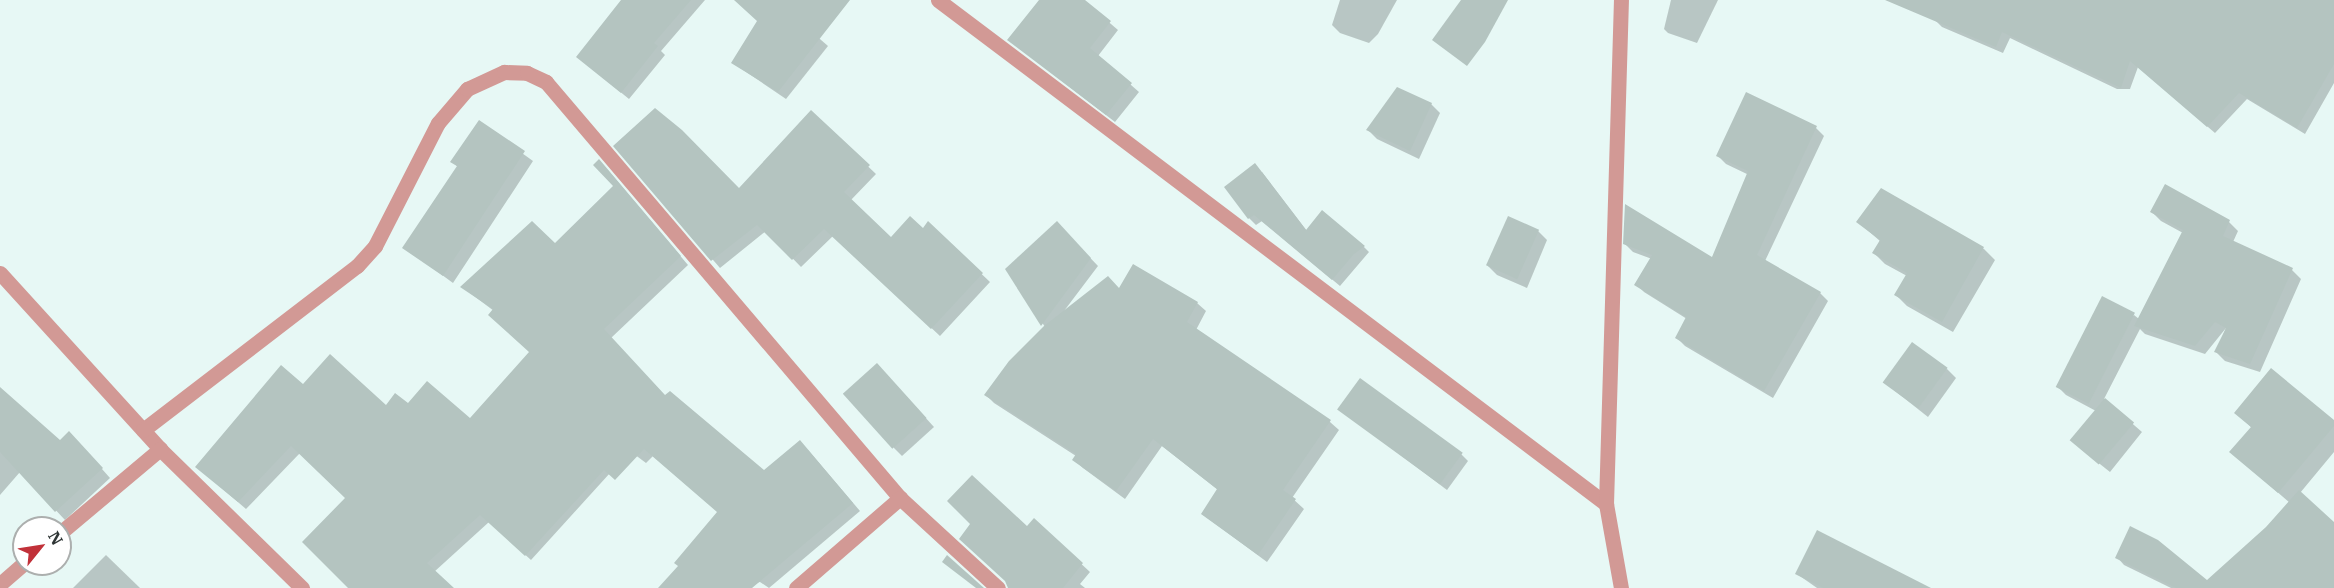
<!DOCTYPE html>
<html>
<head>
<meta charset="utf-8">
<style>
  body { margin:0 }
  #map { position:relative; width:2334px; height:588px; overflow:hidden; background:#e7f8f5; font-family:"IBM Plex Serif",serif }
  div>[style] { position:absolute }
  .shadow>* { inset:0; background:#0003 }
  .building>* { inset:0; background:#b4c4c0; transform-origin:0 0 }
  .minor>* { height:15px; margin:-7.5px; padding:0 7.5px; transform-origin:7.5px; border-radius:7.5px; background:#d29995 }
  span { translate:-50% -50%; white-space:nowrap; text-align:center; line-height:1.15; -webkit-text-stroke:5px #fff; paint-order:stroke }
  .north { position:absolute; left:12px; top:516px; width:60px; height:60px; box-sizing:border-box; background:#fff; border:2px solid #acafae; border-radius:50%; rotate:60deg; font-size:16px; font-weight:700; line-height:24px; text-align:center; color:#2f3635 }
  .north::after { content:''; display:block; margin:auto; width:21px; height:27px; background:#c13139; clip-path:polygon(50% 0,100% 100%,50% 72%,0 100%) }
</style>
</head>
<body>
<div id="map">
  <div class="shadow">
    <i style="clip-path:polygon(641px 0,705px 0,661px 51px,665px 55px,629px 99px,586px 64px)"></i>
    <i style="clip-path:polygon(772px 0,775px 0,828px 46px,786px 99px,733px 63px)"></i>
    <i style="clip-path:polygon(1040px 0,1083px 0,1118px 30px,1098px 56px,1139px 92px,1115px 122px,1009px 40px)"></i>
    <i style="clip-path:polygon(1340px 0,1397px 0,1378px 34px,1369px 43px,1340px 33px,1332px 25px)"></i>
    <i style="clip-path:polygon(1671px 0,1718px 0,1697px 43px,1668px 33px,1664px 29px)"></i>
    <i style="clip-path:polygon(1944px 0,2334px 0,2334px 83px,2305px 134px,2247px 99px,2215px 133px,2138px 67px,2130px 89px,2117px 89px,2010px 38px,2003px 53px,1942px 27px,1935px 20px)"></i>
    <i style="clip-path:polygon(1431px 104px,1440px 113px,1419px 159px,1377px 139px,1368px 130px)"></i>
    <i style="clip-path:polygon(811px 112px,876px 174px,850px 201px,891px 239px,923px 230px,928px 223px,990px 282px,940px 336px,833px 236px,801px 267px,766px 231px,720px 268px,615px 146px,739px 190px)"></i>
    <i style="clip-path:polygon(479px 122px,533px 161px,453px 283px,404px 247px,458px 167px,452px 162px)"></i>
    <i style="clip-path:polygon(1816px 128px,1824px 136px,1765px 261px,1820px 293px,1828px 301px,1773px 398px,1685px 346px,1677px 338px,1687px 319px,1644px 292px,1636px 284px,1652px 259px,1633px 252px,1625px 244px,1712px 260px,1749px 175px,1726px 164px,1718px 156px)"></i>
    <i style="clip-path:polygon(607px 169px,688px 265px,611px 338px,666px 397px,764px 472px,808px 450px,860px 511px,769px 588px,760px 582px,723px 588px,660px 588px,680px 567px,718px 512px,653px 456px,646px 463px,630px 451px,531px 560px,489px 522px,434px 572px,451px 588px,350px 588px,347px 499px,300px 453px,246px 509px,197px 467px,303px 386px,386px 407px,408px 405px,470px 420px,531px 352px,494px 311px,462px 287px,555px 245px,615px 186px)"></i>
    <i style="clip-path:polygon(1262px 172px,1307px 231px,1362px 245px,1369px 252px,1340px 286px,1262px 221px,1256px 225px,1249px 218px)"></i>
    <i style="clip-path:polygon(1881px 190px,1984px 249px,1995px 260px,1953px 332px,1907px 306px,1896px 295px,1907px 276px,1885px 264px,1874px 253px,1880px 241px,1858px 222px)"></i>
    <i style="clip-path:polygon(2152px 212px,2229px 222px,2238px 231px,2233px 242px,2292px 270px,2301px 279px,2260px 372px,2225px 361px,2216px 352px,2226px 328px,2205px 354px,2145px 334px,2140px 329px,2104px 399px,2142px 432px,2110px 472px,2081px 449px,2096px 411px,2066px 395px,2057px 386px,2134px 315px,2139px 319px,2183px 233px,2161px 221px)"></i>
    <i style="clip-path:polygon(1057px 223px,1098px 266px,1064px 311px,1120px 290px,1197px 303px,1206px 311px,1196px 330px,1330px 422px,1339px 430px,1292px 498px,1304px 509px,1267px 562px,1202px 514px,1218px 490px,1162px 446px,1125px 499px,1083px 468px,1074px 459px,1076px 456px,994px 403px,986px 395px,1045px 327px,1007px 269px)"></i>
    <i style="clip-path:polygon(1538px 231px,1547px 240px,1527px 288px,1497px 275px,1488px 266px)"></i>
    <i style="clip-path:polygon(1947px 369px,1956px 378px,1928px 417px,1885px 383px)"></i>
    <i style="clip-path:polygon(885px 373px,934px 427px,902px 456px,894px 448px)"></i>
    <i style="clip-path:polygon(0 389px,60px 442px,78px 442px,110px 478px,65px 520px,20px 472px,0 495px)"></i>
    <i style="clip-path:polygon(1342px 411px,1461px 454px,1468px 461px,1447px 490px)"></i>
    <i style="clip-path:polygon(2236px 413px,2334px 422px,2334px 452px,2300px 493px,2334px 524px,2334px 588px,2247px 588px,2267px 528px,2290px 503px,2231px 452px,2252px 428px)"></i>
    <i style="clip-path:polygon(1034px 520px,1090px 572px,1080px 584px,1085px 588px,1009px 588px,1027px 528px)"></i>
    <i style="clip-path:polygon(106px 555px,140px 588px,73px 588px)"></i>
    <i style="clip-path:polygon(2117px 557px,2214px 588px,2171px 588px,2124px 565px)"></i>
    <i style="clip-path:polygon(1797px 574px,1928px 588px,1817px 588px)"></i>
  </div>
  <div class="building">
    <i style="clip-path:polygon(621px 0,691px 0,654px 43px,658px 46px,621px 93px,576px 57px)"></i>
    <i style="clip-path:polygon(734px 0,850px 0,778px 92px,731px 63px,757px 21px)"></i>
    <i style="clip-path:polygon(1039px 0,1085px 0,1111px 21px,1090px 48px,1132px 83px,1106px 115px,1007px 40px)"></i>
    <i style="clip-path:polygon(1461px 0,1508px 0,1485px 42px,1467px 66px,1432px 40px)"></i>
    <i style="clip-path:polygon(1885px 0,2334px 0,2334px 64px,2297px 128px,2239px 93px,2207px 127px,2130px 61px,2121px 88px,2002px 32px,1996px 47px)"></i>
    <i style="clip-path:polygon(1397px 87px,1432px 103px,1410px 151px,1366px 130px)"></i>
    <i style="clip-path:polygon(1746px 92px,1817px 126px,1757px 255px,1821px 292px,1764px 391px,1675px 338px,1686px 317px,1634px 285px,1652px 255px,1623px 244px,1625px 204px,1712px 257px,1748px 171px,1716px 156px)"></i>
    <i style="clip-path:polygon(655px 108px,682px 130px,739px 188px,811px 110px,870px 165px,844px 192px,891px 237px,910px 216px,923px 228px,928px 221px,983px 273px,931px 329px,824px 229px,792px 260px,757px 225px,711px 261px,613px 146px)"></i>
    <i style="clip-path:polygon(479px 120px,525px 151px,443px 276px,402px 248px,457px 166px,450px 162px)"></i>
    <i style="clip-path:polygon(599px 159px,681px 256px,604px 329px,665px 395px,670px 391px,764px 470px,800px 440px,853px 503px,752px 588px,658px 588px,678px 566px,674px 563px,717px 512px,644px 449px,615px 480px,604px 470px,525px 556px,480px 515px,427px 563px,454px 588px,348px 588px,302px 542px,345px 498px,291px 446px,238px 502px,195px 467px,281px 365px,303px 384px,330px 354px,386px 405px,395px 393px,408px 403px,427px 381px,470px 418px,529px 352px,488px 315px,493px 309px,460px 287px,532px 221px,555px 243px,613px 186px,593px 165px)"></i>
    <i style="clip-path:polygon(1255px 163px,1306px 230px,1322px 210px,1365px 246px,1354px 254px,1332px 280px,1254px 215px,1248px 219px,1224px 187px)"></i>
    <i style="clip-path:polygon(2165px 184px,2230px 220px,2223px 236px,2293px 268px,2250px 364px,2214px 352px,2226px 328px,2215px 322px,2195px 346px,2134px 326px,2183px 230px,2150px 212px)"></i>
    <i style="clip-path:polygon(1881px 188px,1984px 247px,1942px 322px,1894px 295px,1907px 273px,1872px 253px,1880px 240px,1856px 222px)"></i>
    <i style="left:1508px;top:216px;width:34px;height:54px;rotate:24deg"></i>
    <i style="clip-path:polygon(1057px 221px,1091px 258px,1041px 326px,1005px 269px)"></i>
    <i style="clip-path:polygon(1133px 264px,1198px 302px,1187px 322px,1331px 420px,1283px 490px,1296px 499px,1258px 555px,1201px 514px,1217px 489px,1153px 439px,1116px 491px,1072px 460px,1076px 454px,984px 395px,1009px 361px,1044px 326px,1108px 276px,1119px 288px)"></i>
    <i style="left:2102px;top:296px;width:37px;height:102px;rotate:27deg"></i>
    <i style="left:1912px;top:342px;width:44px;height:50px;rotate:36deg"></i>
    <i style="left:877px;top:363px;width:74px;height:46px;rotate:48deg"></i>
    <i style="clip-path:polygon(2271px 368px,2334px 420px,2334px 426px,2278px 493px,2229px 452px,2251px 427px,2234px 413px)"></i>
    <i style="left:1360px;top:378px;width:127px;height:39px;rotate:36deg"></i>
    <i style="clip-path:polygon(0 387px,60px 440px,69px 431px,103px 468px,55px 512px,0 452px)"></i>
    <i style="left:2105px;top:398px;width:38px;height:55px;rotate:40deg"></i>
    <i style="clip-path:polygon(972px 475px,1027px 526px,1034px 518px,1083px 563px,1063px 588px,1008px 588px,1005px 581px,959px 539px,970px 524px,947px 501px)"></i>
    <i style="clip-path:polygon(2299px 490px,2334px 522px,2334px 588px,2176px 588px,2115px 558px,2130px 526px,2158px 540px,2207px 580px,2266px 527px)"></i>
    <i style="clip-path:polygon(1817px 530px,1931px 588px,1823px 588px,1795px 574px)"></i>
    <i style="clip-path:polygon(947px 555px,984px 588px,976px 588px,942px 562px)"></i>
  </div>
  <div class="minor">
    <i style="left:938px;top:0;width:837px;rotate:37.03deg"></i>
    <i style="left:0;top:273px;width:238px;rotate:47.7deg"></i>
    <i style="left:160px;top:449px;width:199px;rotate:44.4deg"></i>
    <i style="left:143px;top:430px;width:270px;rotate:-37.5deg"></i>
    <i style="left:357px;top:266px;width:27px;rotate:-48deg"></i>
    <i style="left:375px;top:246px;width:138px;rotate:-62.9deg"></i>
    <i style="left:438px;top:123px;width:45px;rotate:-49.5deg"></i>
    <i style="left:467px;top:89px;width:41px;rotate:-24.7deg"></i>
    <i style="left:504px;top:72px;width:23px;rotate:2deg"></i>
    <i style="left:527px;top:73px;width:21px;rotate:25deg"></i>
    <i style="left:546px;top:82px;width:546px;rotate:49.6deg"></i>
    <i style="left:900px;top:498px;width:133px;rotate:42.6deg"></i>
    <i style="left:60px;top:533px;width:131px;rotate:-40deg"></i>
    <i style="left:0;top:584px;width:32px;rotate:-41deg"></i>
    <i style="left:796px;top:588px;width:138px;rotate:-40.9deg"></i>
    <i style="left:1621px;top:588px;width:85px;rotate:-100.1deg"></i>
    <i style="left:1606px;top:504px;width:504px;rotate:-88.3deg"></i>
  </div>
  <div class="north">N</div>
</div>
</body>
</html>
